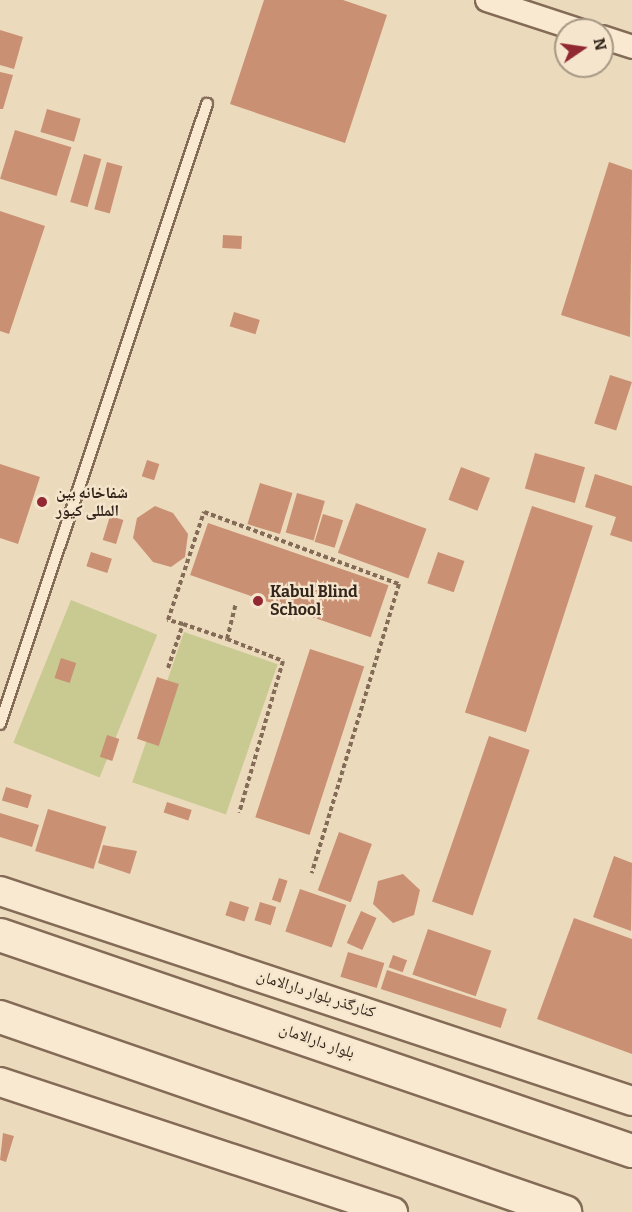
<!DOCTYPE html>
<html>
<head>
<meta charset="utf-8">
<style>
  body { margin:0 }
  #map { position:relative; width:632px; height:1212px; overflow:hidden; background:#ecdabd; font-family:Bitter,"Noto Naskh Arabic",serif }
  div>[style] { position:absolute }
  .green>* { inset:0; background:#c8ca92; transform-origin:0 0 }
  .building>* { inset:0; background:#ca9073; transform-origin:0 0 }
  .path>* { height:4px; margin-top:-2px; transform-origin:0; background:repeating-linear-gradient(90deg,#846b57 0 4.5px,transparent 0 7.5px) }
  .roads { filter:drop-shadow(2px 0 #846b57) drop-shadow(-2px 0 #846b57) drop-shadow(0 2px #846b57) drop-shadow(0 -2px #846b57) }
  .service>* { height:10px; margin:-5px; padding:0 5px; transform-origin:5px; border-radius:5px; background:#f8e9d0 }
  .minor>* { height:22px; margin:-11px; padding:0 11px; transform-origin:11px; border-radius:11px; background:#f8e9d0 }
  .tertiary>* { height:28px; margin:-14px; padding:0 14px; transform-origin:14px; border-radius:14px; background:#f8e9d0 }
  .secondary>* { height:32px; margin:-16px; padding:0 16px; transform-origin:16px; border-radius:16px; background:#f8e9d0 }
  .dots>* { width:16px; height:16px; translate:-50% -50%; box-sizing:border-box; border:3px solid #f4e5cc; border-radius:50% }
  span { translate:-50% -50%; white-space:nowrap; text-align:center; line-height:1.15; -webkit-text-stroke:4.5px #f4e5cc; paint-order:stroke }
  .poi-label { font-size:16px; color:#33251b; font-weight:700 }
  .left { translate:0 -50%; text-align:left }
  .street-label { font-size:16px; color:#33251b }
  .north { position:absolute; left:554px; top:18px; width:60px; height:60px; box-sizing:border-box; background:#f4e5cc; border:2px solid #a79885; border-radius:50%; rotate:77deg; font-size:16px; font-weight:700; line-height:24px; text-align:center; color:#33251b }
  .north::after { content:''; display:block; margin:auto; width:21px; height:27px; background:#912832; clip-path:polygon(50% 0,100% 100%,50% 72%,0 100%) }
</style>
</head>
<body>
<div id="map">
  <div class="green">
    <i style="left:71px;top:600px;width:93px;height:154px;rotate:22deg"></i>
    <i style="left:184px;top:632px;width:99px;height:159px;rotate:19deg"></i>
  </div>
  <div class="building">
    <i style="clip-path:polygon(264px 0,343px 0,387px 15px,345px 143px,230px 104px)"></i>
    <i style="clip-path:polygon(0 30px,23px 37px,14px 69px,0 65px)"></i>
    <i style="clip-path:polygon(0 72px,13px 75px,3px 109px,0 109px)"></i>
    <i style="left:47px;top:109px;width:35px;height:24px;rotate:16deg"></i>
    <i style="left:15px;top:130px;width:59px;height:51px;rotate:17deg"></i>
    <i style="left:84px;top:154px;width:18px;height:50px;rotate:16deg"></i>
    <i style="left:107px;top:162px;width:16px;height:49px;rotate:15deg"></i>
    <i style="clip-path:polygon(609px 162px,632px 170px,630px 337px,561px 315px)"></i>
    <i style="clip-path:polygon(0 211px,45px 226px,9px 334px,0 331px)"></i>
    <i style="left:223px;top:235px;width:19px;height:13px;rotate:3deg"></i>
    <i style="left:234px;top:312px;width:27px;height:15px;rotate:17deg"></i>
    <i style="left:610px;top:375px;width:23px;height:51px;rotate:18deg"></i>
    <i style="left:535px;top:453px;width:52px;height:37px;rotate:16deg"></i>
    <i style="left:147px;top:460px;width:13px;height:17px;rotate:18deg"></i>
    <i style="clip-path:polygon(0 464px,40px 477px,18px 544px,0 538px)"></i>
    <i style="left:461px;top:467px;width:31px;height:35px;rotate:21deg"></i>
    <i style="clip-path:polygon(595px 474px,632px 486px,632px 542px,610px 535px,616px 517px,585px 507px)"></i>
    <i style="left:260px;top:483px;width:34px;height:43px;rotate:17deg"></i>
    <i style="left:297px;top:493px;width:29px;height:41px;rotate:16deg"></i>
    <i style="left:356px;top:503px;width:75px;height:53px;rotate:20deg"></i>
    <i style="clip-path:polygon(155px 506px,173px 513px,188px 534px,185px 557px,171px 567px,153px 562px,133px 538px,137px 518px)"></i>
    <i style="left:532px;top:506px;width:64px;height:217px;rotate:18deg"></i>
    <i style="left:323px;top:514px;width:21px;height:29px;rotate:17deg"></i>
    <i style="left:110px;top:516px;width:14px;height:25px;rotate:17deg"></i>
    <i style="left:208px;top:523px;width:191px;height:55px;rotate:19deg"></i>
    <i style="left:91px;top:552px;width:22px;height:15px;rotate:18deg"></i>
    <i style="left:438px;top:552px;width:28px;height:33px;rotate:19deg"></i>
    <i style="left:310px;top:649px;width:57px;height:177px;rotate:18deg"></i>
    <i style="left:61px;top:658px;width:16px;height:21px;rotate:18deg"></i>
    <i style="left:157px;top:677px;width:23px;height:65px;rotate:18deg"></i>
    <i style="left:107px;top:735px;width:13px;height:23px;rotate:18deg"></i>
    <i style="left:489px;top:736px;width:43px;height:175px;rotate:19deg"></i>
    <i style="left:6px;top:787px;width:27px;height:14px;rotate:17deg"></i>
    <i style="left:167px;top:802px;width:26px;height:11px;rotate:18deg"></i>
    <i style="left:48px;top:809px;width:61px;height:44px;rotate:17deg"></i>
    <i style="clip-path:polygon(0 813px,39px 825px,32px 847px,0 837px)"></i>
    <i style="left:339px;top:832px;width:35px;height:62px;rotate:20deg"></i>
    <i style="clip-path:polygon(103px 845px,137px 851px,130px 874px,98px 863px)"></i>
    <i style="clip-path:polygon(614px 856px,632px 863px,631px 931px,593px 917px)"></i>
    <i style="clip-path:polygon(403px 874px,420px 890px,414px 915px,393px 923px,373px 904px,378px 881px)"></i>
    <i style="left:279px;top:878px;width:9px;height:23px;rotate:18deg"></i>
    <i style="left:300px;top:889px;width:49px;height:45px;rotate:19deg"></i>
    <i style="left:230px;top:901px;width:20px;height:15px;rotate:18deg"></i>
    <i style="left:260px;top:902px;width:17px;height:19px;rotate:17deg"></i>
    <i style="left:361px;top:911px;width:17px;height:35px;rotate:24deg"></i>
    <i style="clip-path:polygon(574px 918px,632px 939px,632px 1054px,537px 1019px)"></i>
    <i style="left:428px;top:929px;width:67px;height:48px;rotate:19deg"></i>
    <i style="left:348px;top:952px;width:38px;height:26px;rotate:17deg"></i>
    <i style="left:393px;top:955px;width:15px;height:13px;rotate:20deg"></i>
    <i style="left:387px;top:970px;width:126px;height:20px;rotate:18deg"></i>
    <i style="clip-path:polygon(3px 1133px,14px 1136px,6px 1162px,0 1160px)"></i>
  </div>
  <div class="path">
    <i style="left:183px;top:624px;width:16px;rotate:-165deg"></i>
    <i style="left:168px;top:620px;width:114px;rotate:-71.6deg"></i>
    <i style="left:204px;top:512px;width:208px;rotate:20.3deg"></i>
    <i style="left:399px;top:584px;width:302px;rotate:106.8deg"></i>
    <i style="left:227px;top:639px;width:60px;rotate:21.4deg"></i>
    <i style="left:283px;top:661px;width:158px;rotate:106.1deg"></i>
    <i style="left:168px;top:668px;width:46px;rotate:-71.2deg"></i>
    <i style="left:183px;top:624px;width:46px;rotate:18.8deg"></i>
    <i style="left:227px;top:639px;width:37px;rotate:-76deg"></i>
  </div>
  <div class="roads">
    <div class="service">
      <i style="left:0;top:724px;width:654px;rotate:-71.54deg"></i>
    </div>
    <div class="minor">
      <i style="left:487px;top:0;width:97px;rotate:18.1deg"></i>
      <i style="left:602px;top:37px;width:32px;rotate:18deg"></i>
    </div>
    <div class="tertiary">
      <i style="left:0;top:891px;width:666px;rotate:18.38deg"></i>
      <i style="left:0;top:1082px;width:414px;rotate:18.3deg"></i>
    </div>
    <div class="secondary">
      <i style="left:0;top:935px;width:668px;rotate:18.87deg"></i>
      <i style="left:0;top:1017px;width:598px;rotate:19.04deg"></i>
    </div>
  </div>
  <div class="dots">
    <i style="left:42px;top:502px;background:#912832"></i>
    <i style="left:258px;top:601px;background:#912832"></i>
  </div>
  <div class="poi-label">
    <span class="left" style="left:56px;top:502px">شفاخانه بین<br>المللی کیور</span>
    <span class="left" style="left:270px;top:601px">Kabul Blind<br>School</span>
  </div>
  <div class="street-label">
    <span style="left:316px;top:994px;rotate:18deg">کنارگذر بلوار دارالامان</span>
    <span style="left:317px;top:1041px;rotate:19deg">بلوار دارالامان</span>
  </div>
  <div class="north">N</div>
</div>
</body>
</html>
